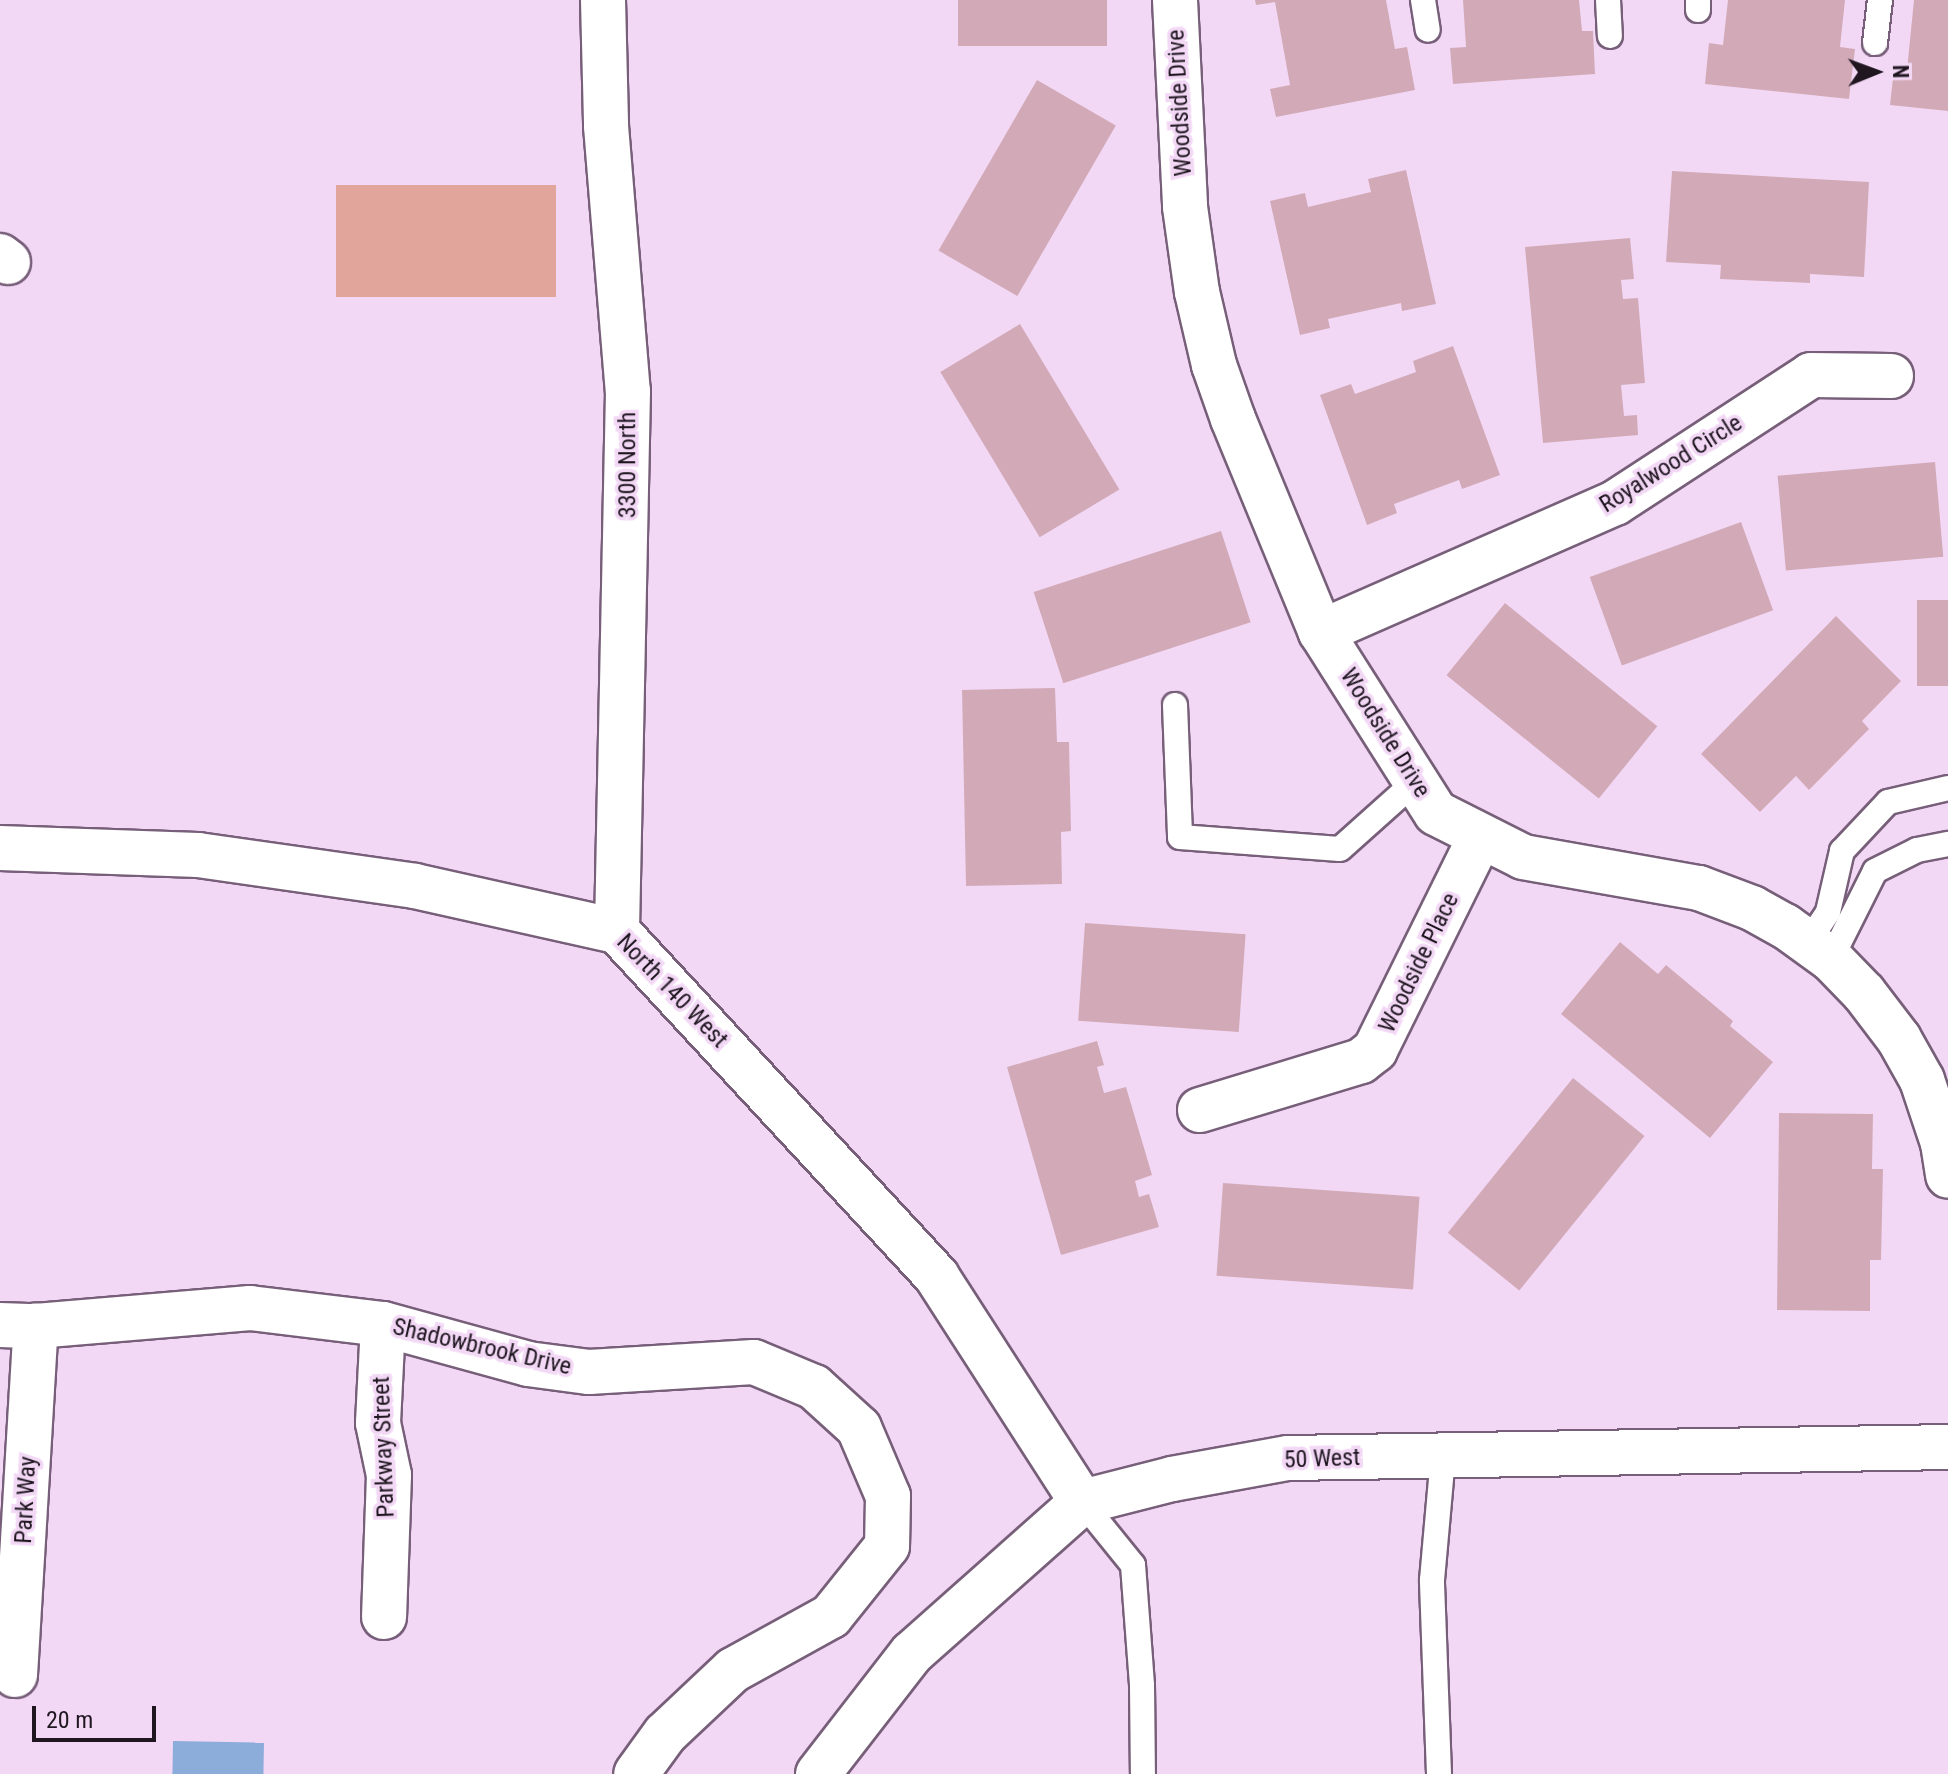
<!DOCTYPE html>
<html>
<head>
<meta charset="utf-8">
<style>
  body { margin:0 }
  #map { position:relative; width:1948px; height:1774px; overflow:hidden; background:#f3d8f6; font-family:"Roboto Condensed",sans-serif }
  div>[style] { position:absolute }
  .green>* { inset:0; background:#e1a59b; transform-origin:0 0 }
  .water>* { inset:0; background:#8cadda; transform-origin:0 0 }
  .building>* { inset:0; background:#d2aab7; transform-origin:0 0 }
  .roads { filter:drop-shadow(2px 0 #775f79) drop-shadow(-2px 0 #775f79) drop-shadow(0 2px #775f79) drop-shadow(0 -2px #775f79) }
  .service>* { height:24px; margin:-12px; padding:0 12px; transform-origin:12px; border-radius:12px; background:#fff }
  .minor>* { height:44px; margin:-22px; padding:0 22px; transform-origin:22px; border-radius:22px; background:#fff }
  span { translate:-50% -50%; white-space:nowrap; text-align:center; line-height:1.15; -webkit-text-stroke:7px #f3d8f6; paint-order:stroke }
  .street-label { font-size:24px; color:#1f1620 }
  .north { position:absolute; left:1836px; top:32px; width:80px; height:80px; -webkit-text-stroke:6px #f3d8f6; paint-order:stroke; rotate:89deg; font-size:22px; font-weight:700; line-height:32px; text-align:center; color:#1f1620 }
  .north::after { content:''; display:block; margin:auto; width:28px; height:36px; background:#1f1620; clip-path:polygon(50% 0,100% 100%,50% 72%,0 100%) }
  .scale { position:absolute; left:32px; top:1706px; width:124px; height:36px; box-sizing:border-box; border:4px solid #1f1620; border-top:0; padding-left:10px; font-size:24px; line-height:28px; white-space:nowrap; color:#1f1620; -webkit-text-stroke:6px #f3d8f6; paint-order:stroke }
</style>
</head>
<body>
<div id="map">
  <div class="green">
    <i style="left:556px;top:185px;width:112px;height:220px;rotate:90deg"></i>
  </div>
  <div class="water">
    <i style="left:173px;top:1741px;width:91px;height:33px;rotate:1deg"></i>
  </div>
  <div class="building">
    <i style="left:958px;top:0;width:149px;height:46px"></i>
    <i style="clip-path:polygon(1255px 0,1386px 0,1395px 49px,1407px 47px,1415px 90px,1276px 117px,1270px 89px,1290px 85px,1275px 2px,1256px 5px)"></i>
    <i style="clip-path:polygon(1463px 0,1579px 0,1582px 31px,1593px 31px,1595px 74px,1453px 84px,1450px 48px,1466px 47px)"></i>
    <i style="clip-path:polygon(1728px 0,1845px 0,1840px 47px,1855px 49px,1849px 99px,1705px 84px,1709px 43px,1723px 45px)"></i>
    <i style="clip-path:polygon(1914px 0,1948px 0,1948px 111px,1890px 105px,1894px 69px,1907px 70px)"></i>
    <i style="left:1037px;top:80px;width:91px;height:197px;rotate:30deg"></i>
    <i style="clip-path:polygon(1406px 170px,1436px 304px,1402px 311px,1401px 303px,1328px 319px,1330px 328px,1300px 335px,1270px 201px,1305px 193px,1308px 207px,1371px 192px,1368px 179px)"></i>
    <i style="clip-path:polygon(1672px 171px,1869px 182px,1864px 277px,1810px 274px,1810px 283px,1720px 279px,1721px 265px,1666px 262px)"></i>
    <i style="clip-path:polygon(1630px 238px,1634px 279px,1621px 280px,1623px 299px,1638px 298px,1645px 383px,1621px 385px,1624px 416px,1637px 415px,1638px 435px,1543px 443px,1525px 247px)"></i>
    <i style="left:1020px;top:324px;width:193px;height:93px;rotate:59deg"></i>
    <i style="clip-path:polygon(1453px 346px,1500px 475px,1462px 489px,1459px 480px,1394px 504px,1397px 513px,1367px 525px,1320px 395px,1351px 384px,1355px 394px,1416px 372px,1413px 361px)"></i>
    <i style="left:1935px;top:462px;width:95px;height:158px;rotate:85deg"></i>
    <i style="left:1741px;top:522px;width:94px;height:161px;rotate:70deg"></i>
    <i style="left:1221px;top:531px;width:96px;height:197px;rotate:72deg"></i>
    <i style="left:1948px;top:600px;width:86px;height:31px;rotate:90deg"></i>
    <i style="left:1505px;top:603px;width:196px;height:93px;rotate:39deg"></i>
    <i style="clip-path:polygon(1836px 616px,1901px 681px,1862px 721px,1869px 729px,1809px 790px,1796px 776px,1760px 812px,1701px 754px)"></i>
    <i style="clip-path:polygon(1055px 688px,1057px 742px,1069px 742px,1071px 831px,1061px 832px,1062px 884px,966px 886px,962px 690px)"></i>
    <i style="left:1085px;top:923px;width:161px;height:98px;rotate:4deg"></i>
    <i style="clip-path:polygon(1620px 942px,1658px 974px,1666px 965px,1733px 1021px,1730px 1026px,1773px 1062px,1710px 1138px,1561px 1014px)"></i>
    <i style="clip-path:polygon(1097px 1041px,1104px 1065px,1097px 1067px,1104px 1093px,1126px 1087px,1152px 1175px,1135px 1181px,1139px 1197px,1149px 1194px,1159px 1227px,1061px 1255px,1007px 1067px)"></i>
    <i style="left:1573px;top:1078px;width:92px;height:199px;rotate:39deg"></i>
    <i style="clip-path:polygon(1779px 1113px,1873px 1114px,1872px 1169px,1883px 1169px,1881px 1260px,1870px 1260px,1870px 1311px,1777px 1310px)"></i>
    <i style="left:1223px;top:1183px;width:197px;height:93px;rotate:4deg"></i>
  </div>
  <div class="roads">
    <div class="service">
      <i style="left:1423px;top:0;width:30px;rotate:81deg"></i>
      <i style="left:1608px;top:0;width:36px;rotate:87deg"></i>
      <i style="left:1698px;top:10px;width:10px;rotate:-90deg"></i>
      <i style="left:1875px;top:43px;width:43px;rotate:-83.4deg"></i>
      <i style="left:1175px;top:705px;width:132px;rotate:87.8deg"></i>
      <i style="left:1180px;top:837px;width:160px;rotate:4.3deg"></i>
      <i style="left:1340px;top:849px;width:102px;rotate:-41.8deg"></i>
      <i style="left:1808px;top:942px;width:36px;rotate:-56deg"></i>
      <i style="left:1828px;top:912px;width:63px;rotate:-77.1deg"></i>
      <i style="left:1842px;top:851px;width:67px;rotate:-46.8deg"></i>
      <i style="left:1888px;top:802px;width:62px;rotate:-13.1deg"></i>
      <i style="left:1831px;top:959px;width:98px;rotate:-63.4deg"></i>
      <i style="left:1875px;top:871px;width:47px;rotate:-26.6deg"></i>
      <i style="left:1917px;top:850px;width:32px;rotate:-11deg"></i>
      <i style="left:1082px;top:1502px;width:81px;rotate:51deg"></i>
      <i style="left:1133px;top:1565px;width:120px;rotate:85.7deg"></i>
      <i style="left:1142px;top:1685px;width:89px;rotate:89.4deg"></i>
      <i style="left:1439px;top:1774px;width:194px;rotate:-92.1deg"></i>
      <i style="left:1432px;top:1580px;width:124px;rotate:-84.9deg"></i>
    </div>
    <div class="minor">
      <i style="left:603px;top:0;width:126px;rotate:88.6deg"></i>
      <i style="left:606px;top:126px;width:266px;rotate:85.3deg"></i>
      <i style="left:628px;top:391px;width:540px;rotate:91.17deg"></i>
      <i style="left:1175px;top:0;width:207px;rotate:87.2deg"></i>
      <i style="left:1185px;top:207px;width:86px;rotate:82deg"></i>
      <i style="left:1197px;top:292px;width:75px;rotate:76.9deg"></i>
      <i style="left:1214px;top:365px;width:57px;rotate:70.6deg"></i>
      <i style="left:1233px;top:419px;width:230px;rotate:67.6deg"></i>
      <i style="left:1321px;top:632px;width:214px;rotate:57.6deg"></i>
      <i style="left:1436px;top:813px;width:97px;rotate:26.8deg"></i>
      <i style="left:1523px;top:857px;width:179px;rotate:10deg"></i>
      <i style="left:1699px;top:888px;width:57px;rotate:20.7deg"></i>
      <i style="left:1752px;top:908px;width:38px;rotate:29deg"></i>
      <i style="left:1785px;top:926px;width:57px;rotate:35.7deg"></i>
      <i style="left:1831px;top:959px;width:47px;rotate:45.9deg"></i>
      <i style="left:1864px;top:993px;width:58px;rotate:52.7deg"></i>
      <i style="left:1899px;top:1039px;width:47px;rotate:60.7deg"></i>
      <i style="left:1922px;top:1080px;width:66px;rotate:71.6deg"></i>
      <i style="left:1943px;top:1143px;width:33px;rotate:81deg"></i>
      <i style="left:0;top:256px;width:10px;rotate:37deg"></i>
      <i style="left:1321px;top:632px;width:321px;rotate:-23.7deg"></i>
      <i style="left:1615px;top:503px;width:234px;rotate:-33.1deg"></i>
      <i style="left:1811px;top:375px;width:80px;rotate:0.7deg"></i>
      <i style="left:0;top:848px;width:198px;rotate:2deg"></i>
      <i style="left:198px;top:855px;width:219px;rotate:8.1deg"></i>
      <i style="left:415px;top:886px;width:207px;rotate:12.6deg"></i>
      <i style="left:617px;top:931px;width:471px;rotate:47.2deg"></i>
      <i style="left:937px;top:1277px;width:268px;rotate:57.2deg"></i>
      <i style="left:1200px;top:1110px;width:168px;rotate:-16.9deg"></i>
      <i style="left:1361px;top:1061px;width:18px;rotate:-38deg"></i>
      <i style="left:1375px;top:1050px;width:237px;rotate:-63.7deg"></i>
      <i style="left:383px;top:1324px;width:99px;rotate:92.9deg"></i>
      <i style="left:378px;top:1423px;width:53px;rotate:78.1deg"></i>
      <i style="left:389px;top:1475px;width:142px;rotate:92deg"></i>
      <i style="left:0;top:1325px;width:36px;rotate:2deg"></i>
      <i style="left:36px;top:1326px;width:215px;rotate:-4.8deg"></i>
      <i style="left:250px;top:1308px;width:134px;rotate:6.9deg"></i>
      <i style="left:383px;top:1324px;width:150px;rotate:15.4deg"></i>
      <i style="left:528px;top:1364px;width:62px;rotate:7.5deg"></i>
      <i style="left:589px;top:1372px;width:165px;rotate:-3.5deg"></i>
      <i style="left:754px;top:1362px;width:65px;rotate:22.6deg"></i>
      <i style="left:814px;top:1387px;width:61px;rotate:42.3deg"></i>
      <i style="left:859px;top:1428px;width:74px;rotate:66.9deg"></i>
      <i style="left:888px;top:1496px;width:50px;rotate:91.1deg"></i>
      <i style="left:887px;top:1546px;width:90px;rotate:128.7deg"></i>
      <i style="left:831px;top:1616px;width:112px;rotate:151.1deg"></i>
      <i style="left:733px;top:1670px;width:93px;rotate:136.7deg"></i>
      <i style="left:665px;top:1734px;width:49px;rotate:125.9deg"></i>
      <i style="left:15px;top:1675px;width:350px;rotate:-86.6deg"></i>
      <i style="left:818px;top:1774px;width:153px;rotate:-52.2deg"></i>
      <i style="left:912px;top:1653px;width:227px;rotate:-41.6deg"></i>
      <i style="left:1082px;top:1502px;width:93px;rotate:-14.3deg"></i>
      <i style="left:1172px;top:1479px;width:118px;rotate:-10.3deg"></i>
      <i style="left:1288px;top:1458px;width:660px;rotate:-0.95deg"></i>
    </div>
  </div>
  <div class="street-label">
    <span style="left:1180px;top:103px;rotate:-93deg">Woodside Drive</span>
    <span style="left:1671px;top:464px;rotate:-32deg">Royalwood Circle</span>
    <span style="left:628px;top:465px;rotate:-90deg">3300 North</span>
    <span style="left:1385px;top:733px;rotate:58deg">Woodside Drive</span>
    <span style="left:1419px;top:963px;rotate:-64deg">Woodside Place</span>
    <span style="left:672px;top:991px;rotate:46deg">North 140 West</span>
    <span style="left:482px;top:1347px;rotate:13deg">Shadowbrook Drive</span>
    <span style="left:384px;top:1447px;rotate:-92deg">Parkway Street</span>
    <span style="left:1322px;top:1459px;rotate:-2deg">50 West</span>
    <span style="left:26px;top:1500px;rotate:-87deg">Park Way</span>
  </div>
  <div class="north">N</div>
  <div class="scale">20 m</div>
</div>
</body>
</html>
